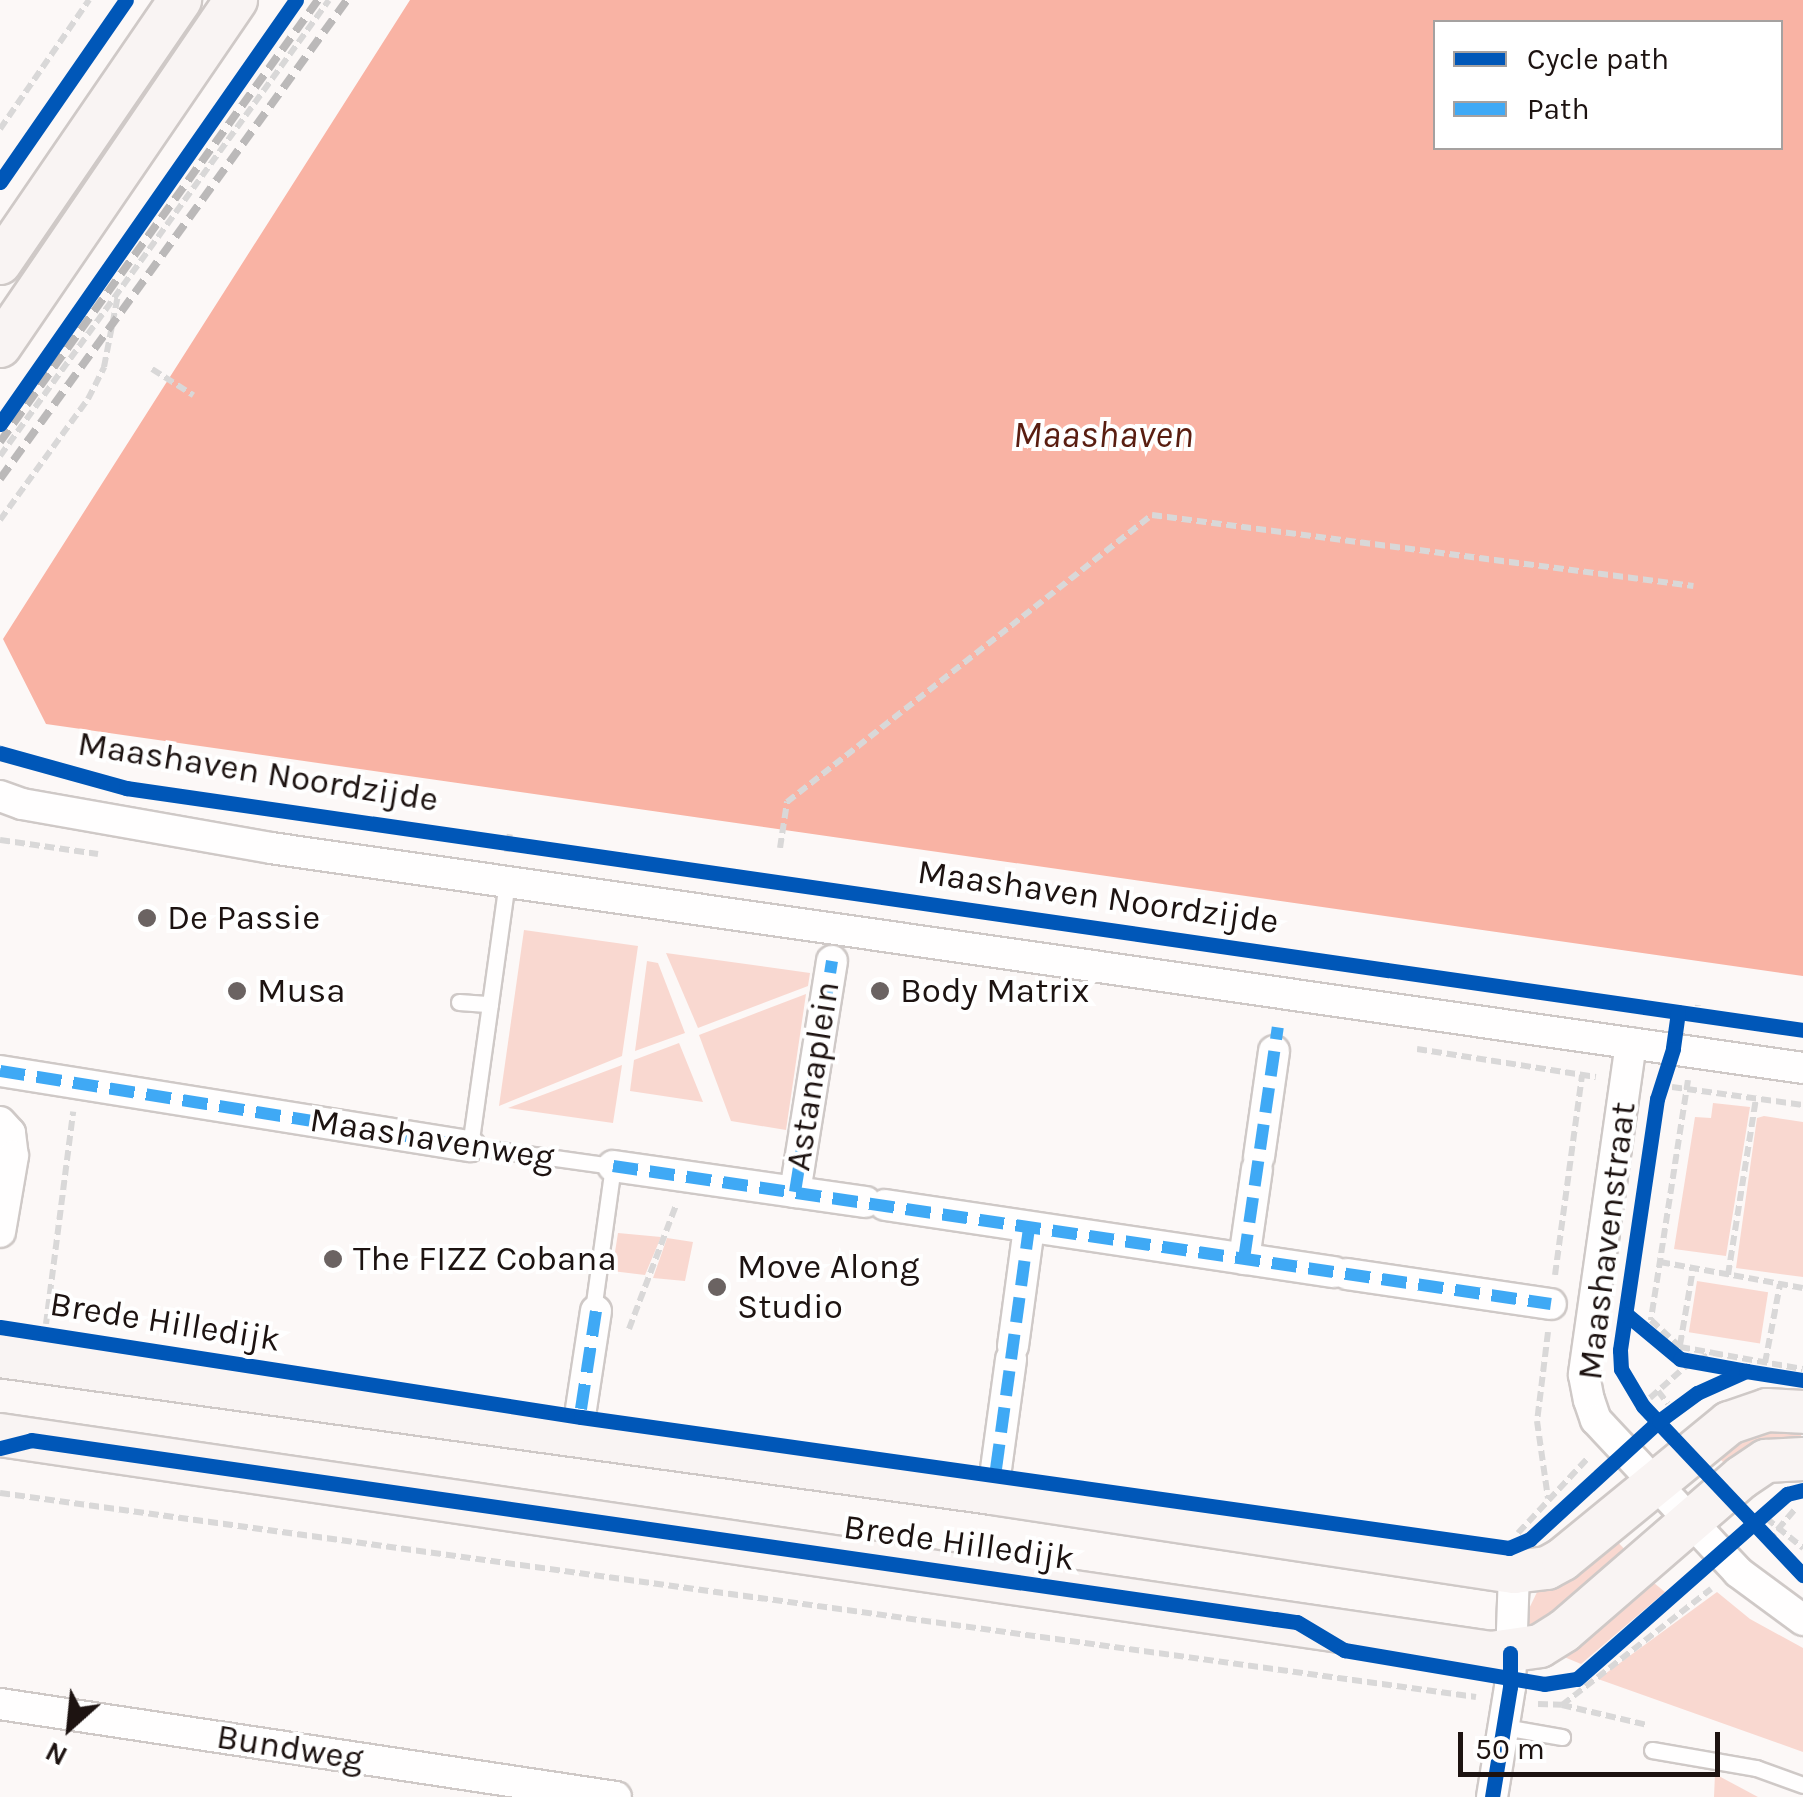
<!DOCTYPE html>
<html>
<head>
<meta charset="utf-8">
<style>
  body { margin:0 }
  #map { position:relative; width:1803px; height:1797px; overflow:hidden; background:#fcf8f7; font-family:Karla,sans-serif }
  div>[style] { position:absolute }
  .green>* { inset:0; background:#f9d8d0; transform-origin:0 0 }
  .water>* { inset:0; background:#f9b3a4 }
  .path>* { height:6px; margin-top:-3px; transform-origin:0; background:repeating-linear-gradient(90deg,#d9d8d8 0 10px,transparent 0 15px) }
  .roads { filter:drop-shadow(2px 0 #cfc9c7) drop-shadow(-2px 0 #cfc9c7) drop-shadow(0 2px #cfc9c7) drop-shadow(0 -2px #cfc9c7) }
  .lane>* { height:15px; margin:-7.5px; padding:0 7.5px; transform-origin:7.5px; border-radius:7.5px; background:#fffefe }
  .street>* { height:30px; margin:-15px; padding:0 15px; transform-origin:15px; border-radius:15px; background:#fffefe }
  .secondary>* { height:42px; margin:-21px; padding:0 21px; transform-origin:21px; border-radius:21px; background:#f9f4f3 }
  .rail>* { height:8px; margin-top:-4px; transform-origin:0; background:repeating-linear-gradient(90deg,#bbb9b9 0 15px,transparent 0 23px) }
  .quiet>* { height:12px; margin-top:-6px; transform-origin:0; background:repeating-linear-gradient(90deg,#3fa9f5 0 25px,transparent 0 37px) }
  .cycleway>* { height:15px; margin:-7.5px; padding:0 7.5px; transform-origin:7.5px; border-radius:7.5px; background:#0057b8 }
  .dots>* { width:28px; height:28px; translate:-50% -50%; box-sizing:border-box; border:5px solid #fff; border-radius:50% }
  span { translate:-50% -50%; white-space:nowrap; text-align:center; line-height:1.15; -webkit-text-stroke:8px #fff; paint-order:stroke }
  .street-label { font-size:35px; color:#1d1311 }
  .poi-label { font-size:35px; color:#1d1311 }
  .left { translate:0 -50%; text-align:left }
  .water-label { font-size:38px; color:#591d10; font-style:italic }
  .legend { position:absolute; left:1433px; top:20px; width:350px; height:130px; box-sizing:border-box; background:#fff; border:2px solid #a5a1a0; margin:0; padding:12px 18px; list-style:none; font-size:30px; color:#1d1311 }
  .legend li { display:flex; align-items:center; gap:20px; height:50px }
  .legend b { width:50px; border:2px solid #a5a1a0 }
  .north { position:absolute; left:20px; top:1677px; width:100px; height:100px; -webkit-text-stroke:8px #fff; paint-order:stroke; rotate:207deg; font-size:28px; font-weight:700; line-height:40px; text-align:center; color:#1d1311 }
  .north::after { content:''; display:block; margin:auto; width:35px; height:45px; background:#1d1311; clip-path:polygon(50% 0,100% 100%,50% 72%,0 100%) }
  .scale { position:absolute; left:1458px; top:1732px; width:262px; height:45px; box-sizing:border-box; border:5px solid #1d1311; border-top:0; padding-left:12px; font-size:30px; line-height:35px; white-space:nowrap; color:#1d1311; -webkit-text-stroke:8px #fff; paint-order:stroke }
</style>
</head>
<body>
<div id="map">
  <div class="green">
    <i style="clip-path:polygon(524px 930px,638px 946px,622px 1056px,499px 1106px)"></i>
    <i style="clip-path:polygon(666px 953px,810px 973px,808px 986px,698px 1028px)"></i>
    <i style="clip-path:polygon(647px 961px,658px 963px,685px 1033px,635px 1051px)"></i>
    <i style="clip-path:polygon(806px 994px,786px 1130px,731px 1121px,699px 1035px)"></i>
    <i style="clip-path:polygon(679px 1043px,703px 1102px,630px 1091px,634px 1060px)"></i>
    <i style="clip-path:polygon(622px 1065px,613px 1123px,508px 1108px)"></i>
    <i style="clip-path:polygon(1713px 1103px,1750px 1107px,1726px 1256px,1674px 1249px,1695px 1117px,1711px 1118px)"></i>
    <i style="clip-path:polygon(1764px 1116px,1803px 1122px,1803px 1277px,1736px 1268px,1757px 1118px)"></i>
    <i style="clip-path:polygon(618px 1233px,661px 1237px,645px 1275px,612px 1271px)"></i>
    <i style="clip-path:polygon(667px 1238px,693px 1242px,685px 1281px,653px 1278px)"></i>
    <i style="left:1697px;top:1281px;width:72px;height:52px;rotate:9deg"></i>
    <i style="clip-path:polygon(1803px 1425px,1799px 1447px,1726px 1465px,1711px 1450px,1735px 1433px)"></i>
    <i style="clip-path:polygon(1613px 1537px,1629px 1554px,1580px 1602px,1527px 1631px,1526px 1615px,1539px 1588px)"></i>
    <i style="clip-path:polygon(1648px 1578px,1665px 1592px,1581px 1664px,1557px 1654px)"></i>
    <i style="clip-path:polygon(1717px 1592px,1750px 1619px,1803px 1648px,1803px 1752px,1598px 1679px)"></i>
    <i style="clip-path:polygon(1715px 1774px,1758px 1797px,1714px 1797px)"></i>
  </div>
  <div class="water">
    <i style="clip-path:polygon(evenodd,410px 0,1803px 0,1803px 976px,46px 724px,3px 639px,410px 0,1436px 22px,1780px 22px,1780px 148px,1436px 148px,1436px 22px)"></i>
  </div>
  <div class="path">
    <i style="left:0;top:129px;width:157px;rotate:-55.4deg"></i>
    <i style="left:152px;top:369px;width:49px;rotate:32.4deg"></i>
    <i style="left:0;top:456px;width:562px;rotate:-54.19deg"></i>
    <i style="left:0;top:520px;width:150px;rotate:-54deg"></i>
    <i style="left:88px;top:399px;width:36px;rotate:-63deg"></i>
    <i style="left:104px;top:367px;width:73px;rotate:-79deg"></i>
    <i style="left:0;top:840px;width:99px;rotate:8.1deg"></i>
    <i style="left:780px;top:848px;width:47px;rotate:-81.3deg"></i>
    <i style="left:787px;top:802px;width:464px;rotate:-38.2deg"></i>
    <i style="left:1152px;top:515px;width:546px;rotate:7.48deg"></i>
    <i style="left:507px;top:852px;width:18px;rotate:-81deg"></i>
    <i style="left:1696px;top:1021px;width:16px;rotate:-83deg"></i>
    <i style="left:1417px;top:1049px;width:181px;rotate:8.9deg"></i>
    <i style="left:1688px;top:1080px;width:243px;rotate:98.8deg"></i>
    <i style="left:1651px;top:1320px;width:40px;rotate:43deg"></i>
    <i style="left:1680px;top:1347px;width:34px;rotate:10deg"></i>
    <i style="left:1672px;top:1087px;width:132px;rotate:7.8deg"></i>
    <i style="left:1660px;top:1262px;width:145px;rotate:10.3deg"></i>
    <i style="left:1555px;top:1275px;width:202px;rotate:-82.3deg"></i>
    <i style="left:1728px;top:1275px;width:179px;rotate:-81deg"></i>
    <i style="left:46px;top:1324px;width:214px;rotate:-82.7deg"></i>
    <i style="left:629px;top:1329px;width:133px;rotate:-69.2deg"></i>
    <i style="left:1548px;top:1332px;width:90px;rotate:97deg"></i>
    <i style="left:1537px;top:1421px;width:78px;rotate:81.9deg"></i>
    <i style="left:1680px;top:1345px;width:77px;rotate:-80.3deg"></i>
    <i style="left:1765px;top:1363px;width:80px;rotate:-79.2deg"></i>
    <i style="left:1658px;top:1391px;width:16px;rotate:52deg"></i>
    <i style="left:1650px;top:1398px;width:47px;rotate:-41.5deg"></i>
    <i style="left:1685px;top:1367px;width:31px;rotate:-27deg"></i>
    <i style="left:1713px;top:1353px;width:91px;rotate:10.1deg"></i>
    <i style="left:0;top:1493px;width:1490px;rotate:7.87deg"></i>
    <i style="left:1766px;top:1518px;width:48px;rotate:39deg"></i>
    <i style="left:1518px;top:1533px;width:103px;rotate:-47deg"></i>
    <i style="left:1768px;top:1541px;width:43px;rotate:-49.7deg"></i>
    <i style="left:1538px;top:1704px;width:24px;rotate:2deg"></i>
    <i style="left:1562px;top:1705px;width:189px;rotate:-37.9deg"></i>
    <i style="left:1562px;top:1705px;width:87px;rotate:13.2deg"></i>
  </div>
  <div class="roads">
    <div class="lane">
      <i style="left:459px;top:1002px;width:31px;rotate:4deg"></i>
      <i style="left:490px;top:1004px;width:124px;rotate:-82.1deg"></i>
      <i style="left:490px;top:1004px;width:143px;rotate:98deg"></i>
      <i style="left:470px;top:1146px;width:144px;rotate:8deg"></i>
      <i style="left:613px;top:1166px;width:146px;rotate:97.9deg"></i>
      <i style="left:1504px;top:1727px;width:59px;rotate:9.8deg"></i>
      <i style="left:1652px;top:1750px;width:106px;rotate:9.8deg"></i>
      <i style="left:1756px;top:1768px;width:50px;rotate:19.9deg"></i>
    </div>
    <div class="street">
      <i style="left:0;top:796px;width:23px;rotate:20deg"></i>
      <i style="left:22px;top:804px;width:253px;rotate:10deg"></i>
      <i style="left:271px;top:848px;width:1548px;rotate:8.17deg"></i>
      <i style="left:1631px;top:1043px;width:335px;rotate:98.1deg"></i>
      <i style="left:1584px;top:1375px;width:25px;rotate:79deg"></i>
      <i style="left:1589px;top:1400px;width:21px;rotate:71deg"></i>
      <i style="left:1596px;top:1420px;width:208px;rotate:46.9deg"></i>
      <i style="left:1738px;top:1572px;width:81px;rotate:36.4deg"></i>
      <i style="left:0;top:1071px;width:476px;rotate:9.1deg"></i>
      <i style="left:0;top:1122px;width:15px;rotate:48deg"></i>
      <i style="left:10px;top:1133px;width:23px;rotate:83deg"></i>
      <i style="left:13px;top:1156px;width:77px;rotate:99.7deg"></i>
      <i style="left:1259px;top:1157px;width:107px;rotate:-81.9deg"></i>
      <i style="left:613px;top:1166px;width:255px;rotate:8.1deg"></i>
      <i style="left:795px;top:1192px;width:234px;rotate:-80.9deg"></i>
      <i style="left:885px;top:1205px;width:454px;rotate:8.5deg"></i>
      <i style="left:1244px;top:1259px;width:91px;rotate:-81.8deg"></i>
      <i style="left:1347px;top:1274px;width:206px;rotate:8.4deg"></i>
      <i style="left:1013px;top:1346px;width:120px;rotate:-82.3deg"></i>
      <i style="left:581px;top:1409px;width:99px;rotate:-81.3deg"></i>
      <i style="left:996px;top:1469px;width:111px;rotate:-82.2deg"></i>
      <i style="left:0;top:1704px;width:623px;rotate:8.59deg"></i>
      <i style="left:1492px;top:1797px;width:111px;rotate:-80.7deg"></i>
      <i style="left:1510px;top:1687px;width:115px;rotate:-88deg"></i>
    </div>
    <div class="secondary">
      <i style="left:0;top:263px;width:319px;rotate:-55.6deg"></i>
      <i style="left:0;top:346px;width:419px;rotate:-55.7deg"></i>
      <i style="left:0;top:1356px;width:1001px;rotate:7.86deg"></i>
      <i style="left:992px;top:1493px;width:528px;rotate:8.61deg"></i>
      <i style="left:1514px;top:1572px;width:33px;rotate:-7deg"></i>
      <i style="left:1547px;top:1568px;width:18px;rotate:-29deg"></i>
      <i style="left:1563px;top:1559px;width:215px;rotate:-39.3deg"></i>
      <i style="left:1729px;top:1423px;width:40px;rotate:-18.9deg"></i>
      <i style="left:1767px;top:1410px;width:36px;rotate:3deg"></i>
      <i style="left:0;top:1435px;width:1507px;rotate:8.32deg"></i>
      <i style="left:1491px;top:1653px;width:49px;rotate:-8.1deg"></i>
      <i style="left:1540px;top:1646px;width:28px;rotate:-32deg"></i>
      <i style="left:1564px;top:1631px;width:235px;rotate:-40.9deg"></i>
      <i style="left:1742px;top:1477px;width:29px;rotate:-34deg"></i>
      <i style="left:1766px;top:1461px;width:37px;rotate:-3deg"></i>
    </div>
  </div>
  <div class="rail">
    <i style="left:0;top:442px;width:545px;rotate:-54.27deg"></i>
    <i style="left:0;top:479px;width:591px;rotate:-54.08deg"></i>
  </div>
  <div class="quiet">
    <i style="left:0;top:1071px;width:476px;rotate:9.1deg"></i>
    <i style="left:613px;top:1166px;width:948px;rotate:8.37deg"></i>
    <i style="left:795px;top:1192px;width:234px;rotate:-80.9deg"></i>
    <i style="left:1244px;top:1259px;width:234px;rotate:-81.7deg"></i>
    <i style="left:581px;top:1409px;width:99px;rotate:-81.3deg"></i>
    <i style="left:996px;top:1469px;width:244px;rotate:-82.2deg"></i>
  </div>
  <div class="cycleway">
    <i style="left:0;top:182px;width:221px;rotate:-55.3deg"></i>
    <i style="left:0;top:424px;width:517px;rotate:-55.08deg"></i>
    <i style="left:0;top:753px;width:131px;rotate:15.5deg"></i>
    <i style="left:126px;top:788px;width:1694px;rotate:8.21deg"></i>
    <i style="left:1678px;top:1012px;width:37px;rotate:98deg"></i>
    <i style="left:1673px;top:1049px;width:52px;rotate:107.7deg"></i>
    <i style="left:1657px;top:1099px;width:254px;rotate:98.4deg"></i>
    <i style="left:1620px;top:1350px;width:19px;rotate:87deg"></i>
    <i style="left:1621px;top:1369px;width:43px;rotate:59.3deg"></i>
    <i style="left:1643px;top:1406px;width:233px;rotate:46.6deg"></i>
    <i style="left:1626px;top:1314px;width:70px;rotate:39.8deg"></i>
    <i style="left:1680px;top:1359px;width:67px;rotate:10.3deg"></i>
    <i style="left:0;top:1327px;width:588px;rotate:8.81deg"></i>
    <i style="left:581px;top:1417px;width:937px;rotate:8.03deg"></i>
    <i style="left:1509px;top:1548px;width:23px;rotate:-23deg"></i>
    <i style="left:1530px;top:1539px;width:175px;rotate:-42.5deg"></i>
    <i style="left:1659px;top:1421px;width:47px;rotate:-36.4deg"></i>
    <i style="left:1697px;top:1393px;width:54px;rotate:-24.2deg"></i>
    <i style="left:1746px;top:1371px;width:58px;rotate:9deg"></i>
    <i style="left:0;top:1448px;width:32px;rotate:-14deg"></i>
    <i style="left:31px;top:1440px;width:1257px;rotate:8.19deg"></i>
    <i style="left:1275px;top:1619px;width:22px;rotate:8deg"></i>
    <i style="left:1297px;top:1622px;width:55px;rotate:30.8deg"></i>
    <i style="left:1344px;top:1650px;width:203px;rotate:9.6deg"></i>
    <i style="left:1544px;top:1684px;width:33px;rotate:-9deg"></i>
    <i style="left:1577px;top:1679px;width:280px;rotate:-41.4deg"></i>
    <i style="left:1787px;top:1494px;width:16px;rotate:-14deg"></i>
    <i style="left:1492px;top:1797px;width:111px;rotate:-80.7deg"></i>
    <i style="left:1510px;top:1687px;width:34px;rotate:-90deg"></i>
  </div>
  <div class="dots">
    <i style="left:147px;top:918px;background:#6b6362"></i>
    <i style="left:237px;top:991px;background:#6b6362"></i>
    <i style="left:880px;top:991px;background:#6b6362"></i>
    <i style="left:333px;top:1259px;background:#6b6362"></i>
    <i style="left:717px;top:1287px;background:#6b6362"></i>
  </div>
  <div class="street-label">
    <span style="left:258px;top:772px;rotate:9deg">Maashaven Noordzijde</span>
    <span style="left:1098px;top:897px;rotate:8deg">Maashaven Noordzijde</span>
    <span style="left:813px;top:1076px;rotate:-81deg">Astanaplein</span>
    <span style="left:432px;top:1139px;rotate:9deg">Maashavenweg</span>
    <span style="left:1607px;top:1241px;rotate:-83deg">Maashavenstraat</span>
    <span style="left:165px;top:1322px;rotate:9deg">Brede Hilledijk</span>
    <span style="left:959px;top:1543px;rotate:8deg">Brede Hilledijk</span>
    <span style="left:290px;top:1748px;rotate:9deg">Bundweg</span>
  </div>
  <div class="poi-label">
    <span class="left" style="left:167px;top:918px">De Passie</span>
    <span class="left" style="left:257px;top:991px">Musa</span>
    <span class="left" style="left:900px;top:991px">Body Matrix</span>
    <span class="left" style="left:353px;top:1259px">The FIZZ Cobana</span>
    <span class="left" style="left:737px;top:1287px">Move Along<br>Studio</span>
  </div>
  <div class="water-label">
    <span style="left:1103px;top:435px">Maashaven</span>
  </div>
  <ul class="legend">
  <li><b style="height:12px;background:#0057b8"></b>Cycle path</li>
  <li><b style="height:12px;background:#3fa9f5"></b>Path</li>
  </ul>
  <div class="north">N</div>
  <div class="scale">50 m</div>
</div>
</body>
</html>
